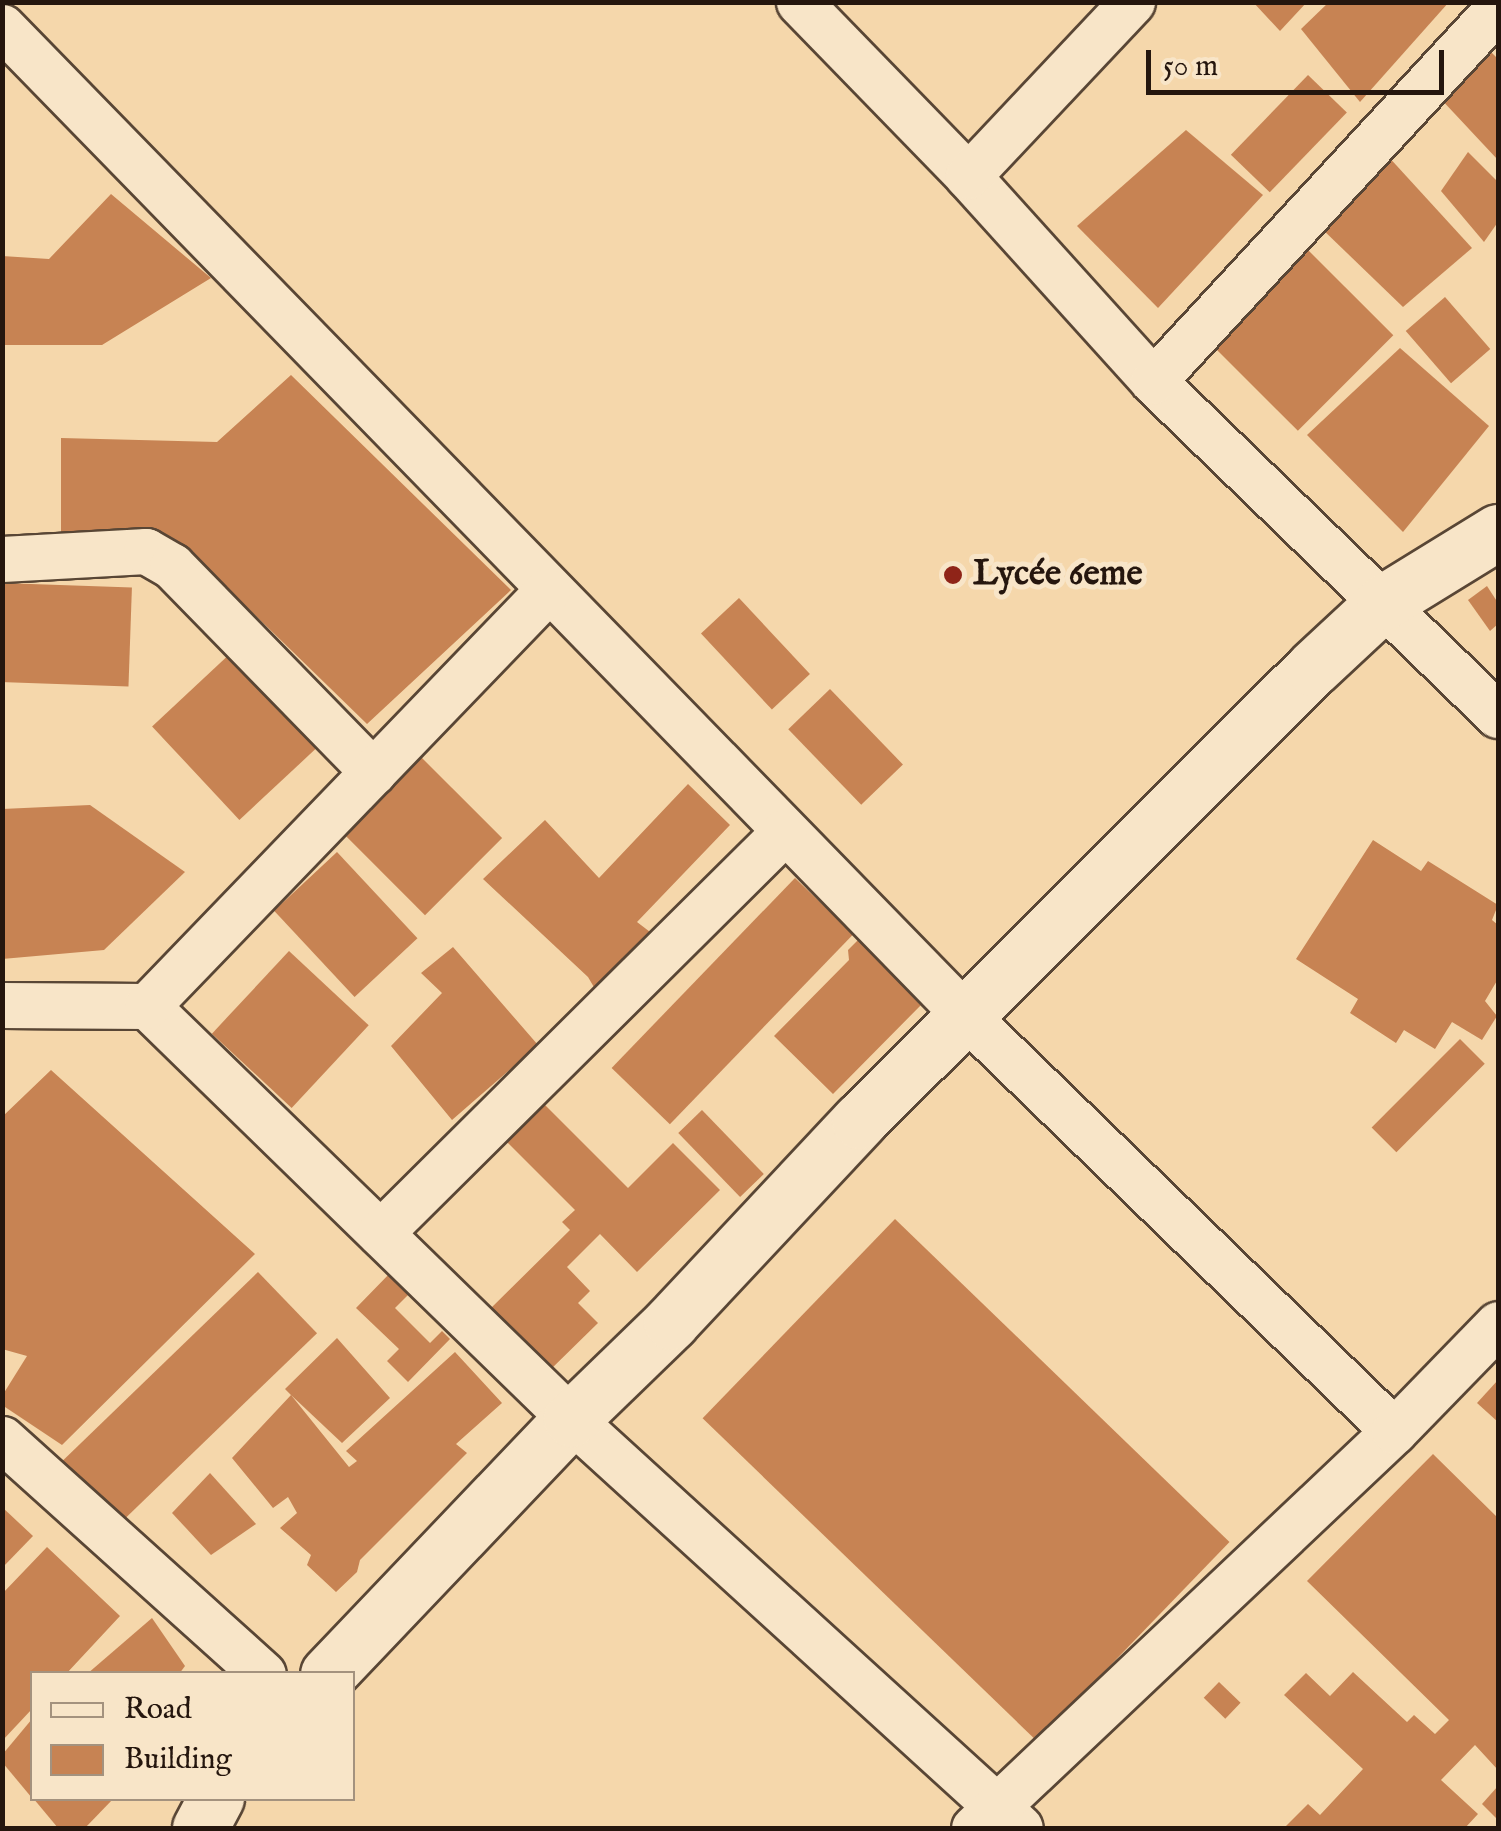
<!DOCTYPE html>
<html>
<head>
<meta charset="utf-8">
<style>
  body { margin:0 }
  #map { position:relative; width:1501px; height:1831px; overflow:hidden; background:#f5d7ab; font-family:"IM FELL English",serif }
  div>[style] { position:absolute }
  .building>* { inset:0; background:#c78353; transform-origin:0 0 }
  .roads { filter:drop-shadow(2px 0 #594635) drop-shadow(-2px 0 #594635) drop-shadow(0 2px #594635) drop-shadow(0 -2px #594635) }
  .street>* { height:45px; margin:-22.5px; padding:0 22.5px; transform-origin:22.5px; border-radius:22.5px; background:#f8e5c8 }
  .secondary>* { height:55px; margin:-27.5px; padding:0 27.5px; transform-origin:27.5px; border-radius:27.5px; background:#f8e5c8 }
  .dots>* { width:28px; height:28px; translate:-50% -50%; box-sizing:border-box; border:5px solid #f8e5c8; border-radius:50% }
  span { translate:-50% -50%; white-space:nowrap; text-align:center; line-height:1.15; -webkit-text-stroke:10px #f8e5c8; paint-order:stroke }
  .poi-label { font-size:35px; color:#25160e; font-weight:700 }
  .left { translate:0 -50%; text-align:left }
  .frame { position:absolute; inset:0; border:5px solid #25160e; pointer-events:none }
  .legend { position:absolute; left:30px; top:1671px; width:325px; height:130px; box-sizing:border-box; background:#f8e5c8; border:2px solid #a4927e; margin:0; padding:12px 18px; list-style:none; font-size:30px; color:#25160e }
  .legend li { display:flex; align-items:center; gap:20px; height:50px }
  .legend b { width:50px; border:2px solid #a4927e }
  .scale { position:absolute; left:1146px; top:50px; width:298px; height:45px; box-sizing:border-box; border:5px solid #25160e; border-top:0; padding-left:12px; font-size:30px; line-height:35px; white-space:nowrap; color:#25160e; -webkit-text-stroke:8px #f8e5c8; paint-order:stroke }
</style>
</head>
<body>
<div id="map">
  <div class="building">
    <i style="clip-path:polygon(1253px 2px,1307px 2px,1280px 31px)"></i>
    <i style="clip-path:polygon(1329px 2px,1449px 2px,1360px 102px,1301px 29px)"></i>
    <i style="clip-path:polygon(1491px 52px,1498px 59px,1498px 160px,1439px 97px)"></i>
    <i style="left:1308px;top:75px;width:54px;height:111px;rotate:44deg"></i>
    <i style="clip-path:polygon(1186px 130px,1263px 195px,1158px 308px,1077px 226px)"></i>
    <i style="clip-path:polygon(1468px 152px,1498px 182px,1498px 222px,1484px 242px,1441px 191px)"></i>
    <i style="clip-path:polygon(1386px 154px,1472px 248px,1403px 307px,1319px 226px)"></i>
    <i style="clip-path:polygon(111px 194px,211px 278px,102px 345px,2px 345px,2px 256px,49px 259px)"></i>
    <i style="left:1300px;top:242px;width:132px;height:135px;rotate:45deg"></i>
    <i style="left:1445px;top:297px;width:69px;height:52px;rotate:49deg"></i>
    <i style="clip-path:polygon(1400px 348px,1489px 426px,1403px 532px,1307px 435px)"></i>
    <i style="clip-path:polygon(291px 375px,511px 590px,367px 724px,185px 547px,61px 533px,61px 438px,217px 442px)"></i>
    <i style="left:2px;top:583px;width:130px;height:99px;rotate:2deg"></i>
    <i style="clip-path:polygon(1487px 586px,1498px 603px,1498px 624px,1490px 631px,1468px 600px)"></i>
    <i style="left:739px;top:598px;width:104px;height:52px;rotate:47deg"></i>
    <i style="left:234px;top:650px;width:128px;height:112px;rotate:47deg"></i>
    <i style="left:830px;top:689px;width:105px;height:58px;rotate:46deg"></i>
    <i style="left:413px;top:749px;width:126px;height:109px;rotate:45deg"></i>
    <i style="clip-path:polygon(688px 784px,730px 825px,637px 922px,654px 935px,598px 994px,588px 977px,483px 879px,545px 820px,599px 878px)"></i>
    <i style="clip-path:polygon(90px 805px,185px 872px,104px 950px,2px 959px,2px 809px)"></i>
    <i style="clip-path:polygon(1373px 840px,1421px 871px,1428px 861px,1498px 905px,1492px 920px,1498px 925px,1498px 979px,1485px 1001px,1497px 1016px,1482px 1040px,1452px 1022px,1435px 1049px,1404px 1030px,1396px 1043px,1350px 1013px,1358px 999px,1296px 959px)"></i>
    <i style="left:337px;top:852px;width:118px;height:86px;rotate:47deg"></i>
    <i style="left:795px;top:878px;width:81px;height:264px;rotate:44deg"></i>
    <i style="clip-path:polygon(859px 939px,923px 1003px,833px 1094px,774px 1036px,849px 960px,848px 950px)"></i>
    <i style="clip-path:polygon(453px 947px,538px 1045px,452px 1120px,391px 1046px,442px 993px,421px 973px)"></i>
    <i style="left:289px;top:951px;width:109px;height:113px;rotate:43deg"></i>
    <i style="left:1460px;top:1039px;width:35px;height:125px;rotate:45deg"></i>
    <i style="clip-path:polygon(51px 1070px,255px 1254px,62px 1445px,2px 1405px,2px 1396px,27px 1356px,2px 1349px,2px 1117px)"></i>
    <i style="clip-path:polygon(539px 1099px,628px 1188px,673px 1143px,720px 1190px,637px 1272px,600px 1234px,567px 1267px,590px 1291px,578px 1303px,598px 1323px,548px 1372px,488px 1311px,570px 1230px,562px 1222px,575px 1210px,501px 1136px)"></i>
    <i style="left:702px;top:1110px;width:89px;height:33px;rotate:46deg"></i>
    <i style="left:895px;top:1219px;width:465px;height:277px;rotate:44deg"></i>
    <i style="clip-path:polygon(393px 1270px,413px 1290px,395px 1308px,430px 1343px,442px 1331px,450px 1339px,408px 1382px,387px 1361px,399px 1349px,356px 1308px)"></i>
    <i style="left:258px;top:1272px;width:85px;height:273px;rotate:46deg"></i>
    <i style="clip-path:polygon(337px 1338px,390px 1398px,342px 1443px,291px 1395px,349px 1467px,357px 1461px,346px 1451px,455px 1352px,502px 1403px,456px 1444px,467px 1453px,360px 1560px,357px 1572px,336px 1592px,307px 1565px,311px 1555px,280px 1528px,297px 1513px,288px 1497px,273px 1508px,232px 1458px,291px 1395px,285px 1389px)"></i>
    <i style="clip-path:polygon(1498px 1380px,1498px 1422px,1477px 1403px)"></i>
    <i style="clip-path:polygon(1433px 1454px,1498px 1518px,1498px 1770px,1475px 1745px,1441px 1780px,1478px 1814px,1465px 1828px,1284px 1828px,1308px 1804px,1320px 1815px,1363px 1769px,1284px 1695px,1306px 1673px,1330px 1696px,1353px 1672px,1407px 1722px,1414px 1715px,1435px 1734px,1449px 1720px,1307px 1581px)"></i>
    <i style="clip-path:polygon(210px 1473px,256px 1524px,211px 1555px,172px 1513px)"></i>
    <i style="clip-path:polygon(2px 1507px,33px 1536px,2px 1568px)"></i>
    <i style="clip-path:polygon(47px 1547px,120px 1616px,66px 1674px,32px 1674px,32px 1709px,2px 1741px,2px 1594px)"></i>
    <i style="clip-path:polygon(152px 1618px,185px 1666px,179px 1674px,87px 1674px)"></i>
    <i style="left:1219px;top:1682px;width:30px;height:22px;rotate:44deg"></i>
    <i style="clip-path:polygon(32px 1719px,32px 1798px,2px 1762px,2px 1755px)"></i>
    <i style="clip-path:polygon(1498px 1786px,1498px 1820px,1482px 1804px)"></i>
    <i style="clip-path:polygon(33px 1798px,114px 1798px,85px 1828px,58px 1828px)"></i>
  </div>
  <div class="roads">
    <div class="street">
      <i style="left:799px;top:2px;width:243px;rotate:45.8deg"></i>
      <i style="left:968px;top:176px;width:276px;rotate:47.9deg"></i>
      <i style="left:1153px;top:381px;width:480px;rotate:44.1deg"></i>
      <i style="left:2px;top:27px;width:1381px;rotate:45.73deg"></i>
      <i style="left:966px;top:1016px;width:596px;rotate:44.12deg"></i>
      <i style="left:968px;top:176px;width:239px;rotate:-46.7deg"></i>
      <i style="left:1153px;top:381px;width:508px;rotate:-47.23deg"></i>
      <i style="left:2px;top:559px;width:144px;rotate:-3.2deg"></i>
      <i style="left:146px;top:551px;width:30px;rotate:30deg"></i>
      <i style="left:172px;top:566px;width:288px;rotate:45.7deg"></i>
      <i style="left:2px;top:1005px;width:145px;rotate:0.4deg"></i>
      <i style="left:147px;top:1006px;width:592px;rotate:44.25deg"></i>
      <i style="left:571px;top:1419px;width:607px;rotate:42.33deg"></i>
      <i style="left:147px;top:1006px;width:576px;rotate:-46.05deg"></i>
      <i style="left:380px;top:1233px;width:569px;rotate:-44.79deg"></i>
      <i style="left:2px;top:1439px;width:351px;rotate:42deg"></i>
      <i style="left:974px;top:1828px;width:578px;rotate:-43.39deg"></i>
      <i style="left:1394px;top:1431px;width:149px;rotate:-45.8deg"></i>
    </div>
    <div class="secondary">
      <i style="left:328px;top:1674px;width:352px;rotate:-46.4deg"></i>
      <i style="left:571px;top:1419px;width:139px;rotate:-44.1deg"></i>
      <i style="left:671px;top:1322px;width:275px;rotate:-46.9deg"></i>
      <i style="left:859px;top:1121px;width:641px;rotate:-44.94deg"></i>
      <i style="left:1313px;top:668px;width:97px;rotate:-42.9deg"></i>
      <i style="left:1384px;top:602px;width:134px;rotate:-31.6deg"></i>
      <i style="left:200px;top:1828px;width:34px;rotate:-62deg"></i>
    </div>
  </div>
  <div class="dots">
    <i style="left:953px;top:575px;background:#8f2418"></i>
  </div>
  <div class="poi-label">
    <span class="left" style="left:973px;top:575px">Lycée 6eme</span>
  </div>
  <div class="frame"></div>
  <ul class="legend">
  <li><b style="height:12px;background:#f8e5c8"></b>Road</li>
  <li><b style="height:28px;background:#c78353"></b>Building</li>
  </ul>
  <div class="scale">50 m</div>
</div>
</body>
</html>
